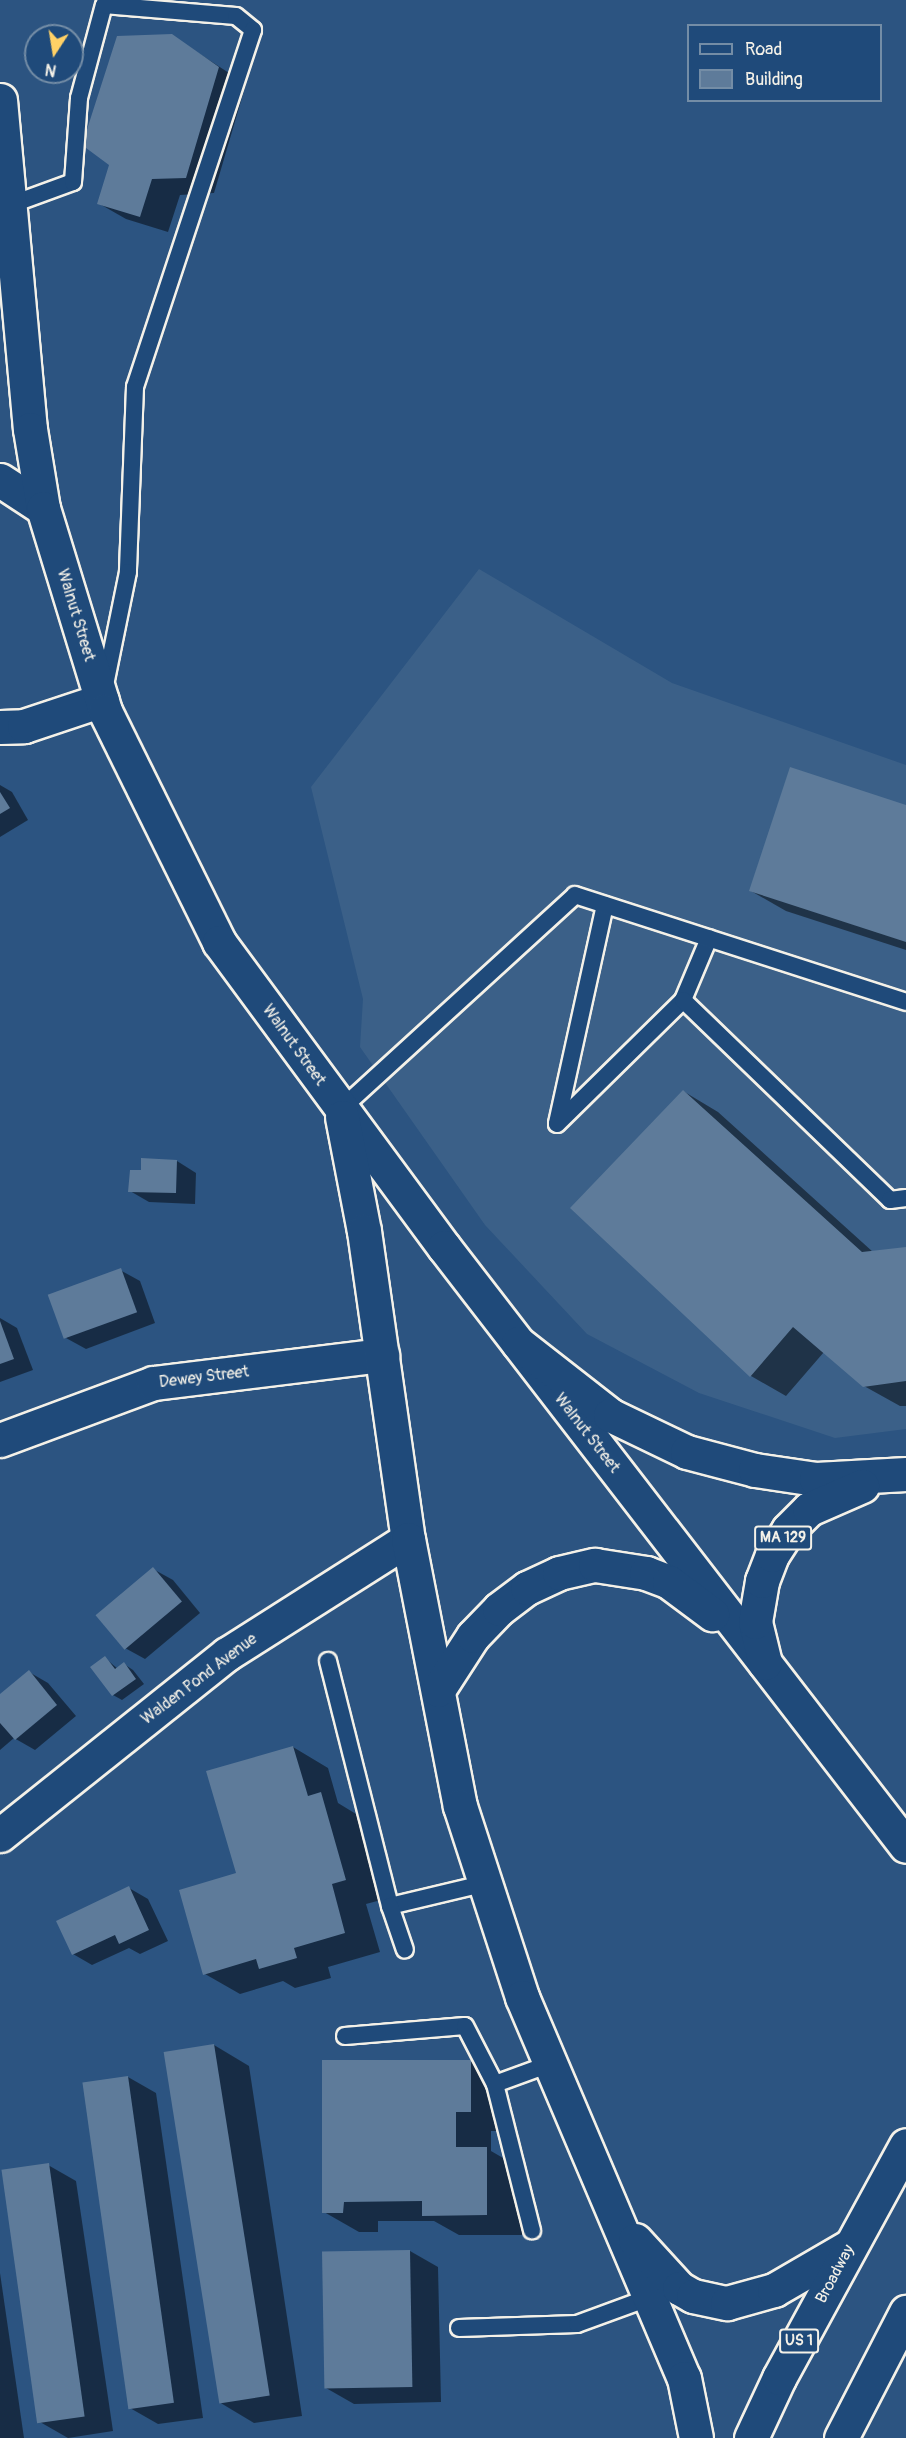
<!DOCTYPE html>
<html>
<head>
<meta charset="utf-8">
<style>
  body { margin:0 }
  #map { position:relative; width:906px; height:2438px; overflow:hidden; background:#2c5481; font-family:Pangolin,sans-serif }
  div>[style] { position:absolute }
  .built>* { inset:0; background:#3b6088 }
  .shadow>* { inset:0; background:#0007 }
  .building>* { inset:0; background:#5e7b9a; transform-origin:0 0 }
  .roads { filter:drop-shadow(2px 0 #f4f1e8) drop-shadow(-2px 0 #f4f1e8) drop-shadow(0 2px #f4f1e8) drop-shadow(0 -2px #f4f1e8) }
  .service>* { height:16px; margin:-8px; padding:0 8px; transform-origin:8px; border-radius:8px; background:#1f4a7a }
  .minor>* { height:33px; margin:-16.5px; padding:0 16.5px; transform-origin:16.5px; border-radius:16.5px; background:#1f4a7a }
  .primary>* { height:33px; margin:-16.5px; padding:0 16.5px; transform-origin:16.5px; border-radius:16.5px; background:#1f4a7a }
  .trunk>* { height:33px; margin:-16.5px; padding:0 16.5px; transform-origin:16.5px; border-radius:16.5px; background:#1f4a7a }
  span { translate:-50% -50%; white-space:nowrap; text-align:center; line-height:1.15; -webkit-text-stroke:5px #1f4a7a; paint-order:stroke }
  .shield-label span { padding:2px 4px; background:#1f4a7a; border:2px solid; border-radius:4px; -webkit-text-stroke-width:0 }
  .shield-label { font-size:15px; color:#f4f1e8; font-weight:700 }
  .street-label { font-size:16px; color:#f4f1e8 }
  .legend { position:absolute; left:687px; top:24px; width:195px; height:78px; box-sizing:border-box; background:#1f4a7a; border:2px solid #748da6; margin:0; padding:8px 10px; list-style:none; font-size:18px; color:#f4f1e8 }
  .legend li { display:flex; align-items:center; gap:12px; height:30px }
  .legend b { width:30px; border:2px solid #748da6 }
  .north { position:absolute; left:24px; top:24px; width:60px; height:60px; box-sizing:border-box; background:#1f4a7a; border:2px solid #748da6; border-radius:50%; rotate:192deg; font-size:16px; font-weight:700; line-height:24px; text-align:center; color:#f4f1e8 }
  .north::after { content:''; display:block; margin:auto; width:21px; height:27px; background:#ffd166; clip-path:polygon(50% 0,100% 100%,50% 72%,0 100%) }
</style>
</head>
<body>
<div id="map">
  <div class="built">
    <i style="clip-path:polygon(479px 569px,672px 683px,906px 765px,906px 1429px,835px 1438px,699px 1393px,587px 1334px,485px 1225px,360px 1047px,363px 999px,311px 787px)"></i>
  </div>
  <div class="shadow">
    <i style="clip-path:polygon(172px 36px,246px 84px,214px 193px,180px 195px,168px 232px,126px 219px,98px 203px)"></i>
    <i style="clip-path:polygon(0 785px,12px 792px,28px 820px,0 837px)"></i>
    <i style="clip-path:polygon(906px 807px,906px 950px,786px 911px,751px 891px)"></i>
    <i style="clip-path:polygon(683px 1091px,718px 1112px,873px 1252px,906px 1249px,906px 1406px,900px 1406px,864px 1386px,824px 1352px,786px 1396px,751px 1376px)"></i>
    <i style="clip-path:polygon(177px 1161px,196px 1173px,195px 1204px,149px 1202px,130px 1191px,142px 1172px)"></i>
    <i style="clip-path:polygon(120px 1270px,140px 1281px,155px 1323px,86px 1349px,66px 1338px)"></i>
    <i style="clip-path:polygon(0 1318px,17px 1328px,33px 1370px,0 1382px)"></i>
    <i style="clip-path:polygon(153px 1569px,173px 1580px,200px 1613px,145px 1659px,125px 1648px)"></i>
    <i style="clip-path:polygon(105px 1658px,118px 1669px,124px 1664px,133px 1670px,144px 1684px,122px 1700px,113px 1695px)"></i>
    <i style="clip-path:polygon(29px 1672px,48px 1683px,76px 1716px,35px 1750px,14px 1738px,0 1750px,0 1696px)"></i>
    <i style="clip-path:polygon(293px 1747px,328px 1768px,338px 1803px,356px 1814px,381px 1900px,366px 1904px,380px 1952px,328px 1967px,331px 1978px,295px 1988px,283px 1981px,240px 1994px,205px 1974px,238px 1874px)"></i>
    <i style="clip-path:polygon(129px 1888px,148px 1899px,168px 1941px,140px 1954px,129px 1948px,92px 1965px,73px 1954px)"></i>
    <i style="clip-path:polygon(214px 2045px,249px 2066px,302px 2416px,254px 2423px,219px 2402px)"></i>
    <i style="clip-path:polygon(470px 2061px,505px 2082px,506px 2131px,491px 2131px,491px 2151px,522px 2169px,522px 2235px,459px 2235px,434px 2221px,378px 2221px,378px 2232px,359px 2232px,324px 2212px)"></i>
    <i style="clip-path:polygon(128px 2077px,156px 2093px,203px 2418px,158px 2424px,130px 2408px)"></i>
    <i style="clip-path:polygon(48px 2165px,76px 2181px,113px 2431px,68px 2438px,40px 2422px)"></i>
    <i style="clip-path:polygon(410px 2251px,438px 2267px,441px 2402px,354px 2404px,326px 2388px)"></i>
    <i style="clip-path:polygon(0 2273px,24px 2438px,0 2438px)"></i>
  </div>
  <div class="building">
    <i style="clip-path:polygon(172px 34px,219px 67px,186px 178px,152px 179px,140px 217px,97px 204px,109px 165px,82px 145px,117px 36px)"></i>
    <i style="clip-path:polygon(790px 767px,906px 805px,906px 942px,749px 891px)"></i>
    <i style="clip-path:polygon(0 792px,10px 808px,0 814px)"></i>
    <i style="clip-path:polygon(683px 1090px,862px 1252px,906px 1247px,906px 1381px,863px 1387px,793px 1327px,750px 1377px,570px 1208px)"></i>
    <i style="clip-path:polygon(141px 1158px,177px 1160px,176px 1193px,128px 1192px,130px 1170px,141px 1170px)"></i>
    <i style="left:121px;top:1268px;width:47px;height:78px;rotate:70deg"></i>
    <i style="clip-path:polygon(0 1321px,14px 1359px,0 1364px)"></i>
    <i style="left:153px;top:1567px;width:45px;height:75px;rotate:50deg"></i>
    <i style="clip-path:polygon(105px 1656px,115px 1669px,124px 1662px,136px 1679px,112px 1696px,90px 1667px)"></i>
    <i style="clip-path:polygon(29px 1670px,57px 1705px,15px 1740px,0 1723px,0 1694px)"></i>
    <i style="clip-path:polygon(293px 1746px,308px 1796px,321px 1792px,346px 1880px,332px 1884px,345px 1933px,294px 1948px,297px 1958px,259px 1969px,256px 1959px,203px 1975px,179px 1890px,236px 1873px,206px 1771px)"></i>
    <i style="clip-path:polygon(129px 1886px,149px 1930px,119px 1944px,115px 1935px,72px 1955px,56px 1921px)"></i>
    <i style="left:214px;top:2044px;width:356px;height:51px;rotate:81deg"></i>
    <i style="clip-path:polygon(322px 2060px,471px 2060px,471px 2112px,456px 2112px,456px 2147px,487px 2147px,487px 2215px,422px 2216px,422px 2201px,344px 2202px,343px 2213px,322px 2213px)"></i>
    <i style="left:128px;top:2076px;width:330px;height:46px;rotate:82deg"></i>
    <i style="left:49px;top:2163px;width:256px;height:48px;rotate:82deg"></i>
    <i style="left:410px;top:2250px;width:137px;height:88px;rotate:89deg"></i>
  </div>
  <div class="roads">
    <div class="service">
      <i style="left:10px;top:205px;width:67px;rotate:-20.1deg"></i>
      <i style="left:73px;top:182px;width:84px;rotate:-85.9deg"></i>
      <i style="left:79px;top:98px;width:96px;rotate:-75deg"></i>
      <i style="left:104px;top:5px;width:132px;rotate:4.8deg"></i>
      <i style="left:236px;top:16px;width:22px;rotate:39deg"></i>
      <i style="left:253px;top:30px;width:376px;rotate:108.3deg"></i>
      <i style="left:135px;top:387px;width:185px;rotate:92.2deg"></i>
      <i style="left:128px;top:572px;width:120px;rotate:101.5deg"></i>
      <i style="left:605px;top:905px;width:224px;rotate:102.4deg"></i>
      <i style="left:557px;top:1124px;width:177px;rotate:-44.5deg"></i>
      <i style="left:683px;top:1000px;width:67px;rotate:-67.2deg"></i>
      <i style="left:683px;top:1000px;width:288px;rotate:44deg"></i>
      <i style="left:890px;top:1200px;width:16px;rotate:-7deg"></i>
      <i style="left:341px;top:1109px;width:317px;rotate:-42.4deg"></i>
      <i style="left:575px;top:895px;width:348px;rotate:17.9deg"></i>
      <i style="left:328px;top:1661px;width:253px;rotate:75.8deg"></i>
      <i style="left:390px;top:1906px;width:95px;rotate:-13.4deg"></i>
      <i style="left:390px;top:1906px;width:46px;rotate:71.2deg"></i>
      <i style="left:345px;top:2036px;width:120px;rotate:-4.8deg"></i>
      <i style="left:465px;top:2026px;width:65px;rotate:62.7deg"></i>
      <i style="left:495px;top:2084px;width:59px;rotate:-20deg"></i>
      <i style="left:495px;top:2084px;width:151px;rotate:75.8deg"></i>
      <i style="left:459px;top:2328px;width:118px;rotate:-1.9deg"></i>
      <i style="left:577px;top:2324px;width:76px;rotate:-20.1deg"></i>
    </div>
    <div class="minor">
      <i style="left:0;top:480px;width:51px;rotate:33.1deg"></i>
      <i style="left:0;top:727px;width:24px;rotate:-2deg"></i>
      <i style="left:24px;top:726px;width:82px;rotate:-18.4deg"></i>
      <i style="left:0;top:1440px;width:163px;rotate:-20.4deg"></i>
      <i style="left:153px;top:1383px;width:231px;rotate:-7deg"></i>
      <i style="left:0;top:1835px;width:290px;rotate:-38.6deg"></i>
      <i style="left:227px;top:1654px;width:214px;rotate:-32.4deg"></i>
    </div>
    <div class="primary">
      <i style="left:0;top:100px;width:330px;rotate:84.8deg"></i>
      <i style="left:30px;top:429px;width:80px;rotate:80.7deg"></i>
      <i style="left:43px;top:508px;width:212px;rotate:73deg"></i>
      <i style="left:105px;top:711px;width:258px;rotate:63.7deg"></i>
      <i style="left:219px;top:942px;width:379px;rotate:53.6deg"></i>
      <i style="left:444px;top:1247px;width:756px;rotate:52.36deg"></i>
      <i style="left:342px;top:1117px;width:116px;rotate:79.1deg"></i>
      <i style="left:364px;top:1231px;width:311px;rotate:81.9deg"></i>
      <i style="left:408px;top:1539px;width:272px;rotate:79deg"></i>
      <i style="left:460px;top:1806px;width:201px;rotate:72deg"></i>
      <i style="left:522px;top:1997px;width:414px;rotate:67deg"></i>
      <i style="left:684px;top:2378px;width:61px;rotate:78.7deg"></i>
      <i style="left:438px;top:1690px;width:64px;rotate:-57.1deg"></i>
      <i style="left:473px;top:1636px;width:37px;rotate:-46deg"></i>
      <i style="left:499px;top:1609px;width:35px;rotate:-37deg"></i>
      <i style="left:527px;top:1588px;width:35px;rotate:-25deg"></i>
      <i style="left:559px;top:1573px;width:37px;rotate:-13deg"></i>
      <i style="left:595px;top:1565px;width:52px;rotate:8.9deg"></i>
      <i style="left:646px;top:1573px;width:25px;rotate:21deg"></i>
      <i style="left:669px;top:1582px;width:54px;rotate:36.7deg"></i>
      <i style="left:635px;top:2240px;width:65px;rotate:47.5deg"></i>
      <i style="left:679px;top:2288px;width:16px;rotate:30deg"></i>
      <i style="left:693px;top:2296px;width:35px;rotate:12deg"></i>
      <i style="left:727px;top:2303px;width:49px;rotate:-15.5deg"></i>
      <i style="left:774px;top:2290px;width:88px;rotate:-30.1deg"></i>
    </div>
    <div class="trunk">
      <i style="left:518px;top:1343px;width:117px;rotate:38deg"></i>
      <i style="left:610px;top:1415px;width:85px;rotate:25.7deg"></i>
      <i style="left:687px;top:1452px;width:70px;rotate:14.8deg"></i>
      <i style="left:755px;top:1470px;width:62px;rotate:8.4deg"></i>
      <i style="left:816px;top:1479px;width:90px;rotate:-3.2deg"></i>
      <i style="left:765px;top:1663px;width:42px;rotate:-103.7deg"></i>
      <i style="left:755px;top:1622px;width:42px;rotate:-80.3deg"></i>
      <i style="left:762px;top:1581px;width:28px;rotate:-69deg"></i>
      <i style="left:772px;top:1555px;width:30px;rotate:-57deg"></i>
      <i style="left:788px;top:1530px;width:30px;rotate:-45deg"></i>
      <i style="left:809px;top:1509px;width:58px;rotate:-23.5deg"></i>
      <i style="left:751px;top:2438px;width:66px;rotate:-65deg"></i>
      <i style="left:779px;top:2378px;width:265px;rotate:-61.4deg"></i>
      <i style="left:841px;top:2438px;width:142px;rotate:-62.7deg"></i>
    </div>
  </div>
  <div class="shield-label">
    <span style="left:783px;top:1538px">MA 129</span>
    <span style="left:799px;top:2341px">US 1</span>
  </div>
  <div class="street-label">
    <span style="left:76px;top:615px;rotate:73deg">Walnut Street</span>
    <span style="left:294px;top:1045px;rotate:54deg">Walnut Street</span>
    <span style="left:204px;top:1377px;rotate:-7deg">Dewey Street</span>
    <span style="left:587px;top:1433px;rotate:52deg">Walnut Street</span>
    <span style="left:199px;top:1679px;rotate:-37deg">Walden Pond Avenue</span>
    <span style="left:835px;top:2274px;rotate:-62deg">Broadway</span>
  </div>
  <ul class="legend">
  <li><b style="height:8px;background:#1f4a7a"></b>Road</li>
  <li><b style="height:16px;background:#5e7b9a"></b>Building</li>
  </ul>
  <div class="north">N</div>
</div>
</body>
</html>
